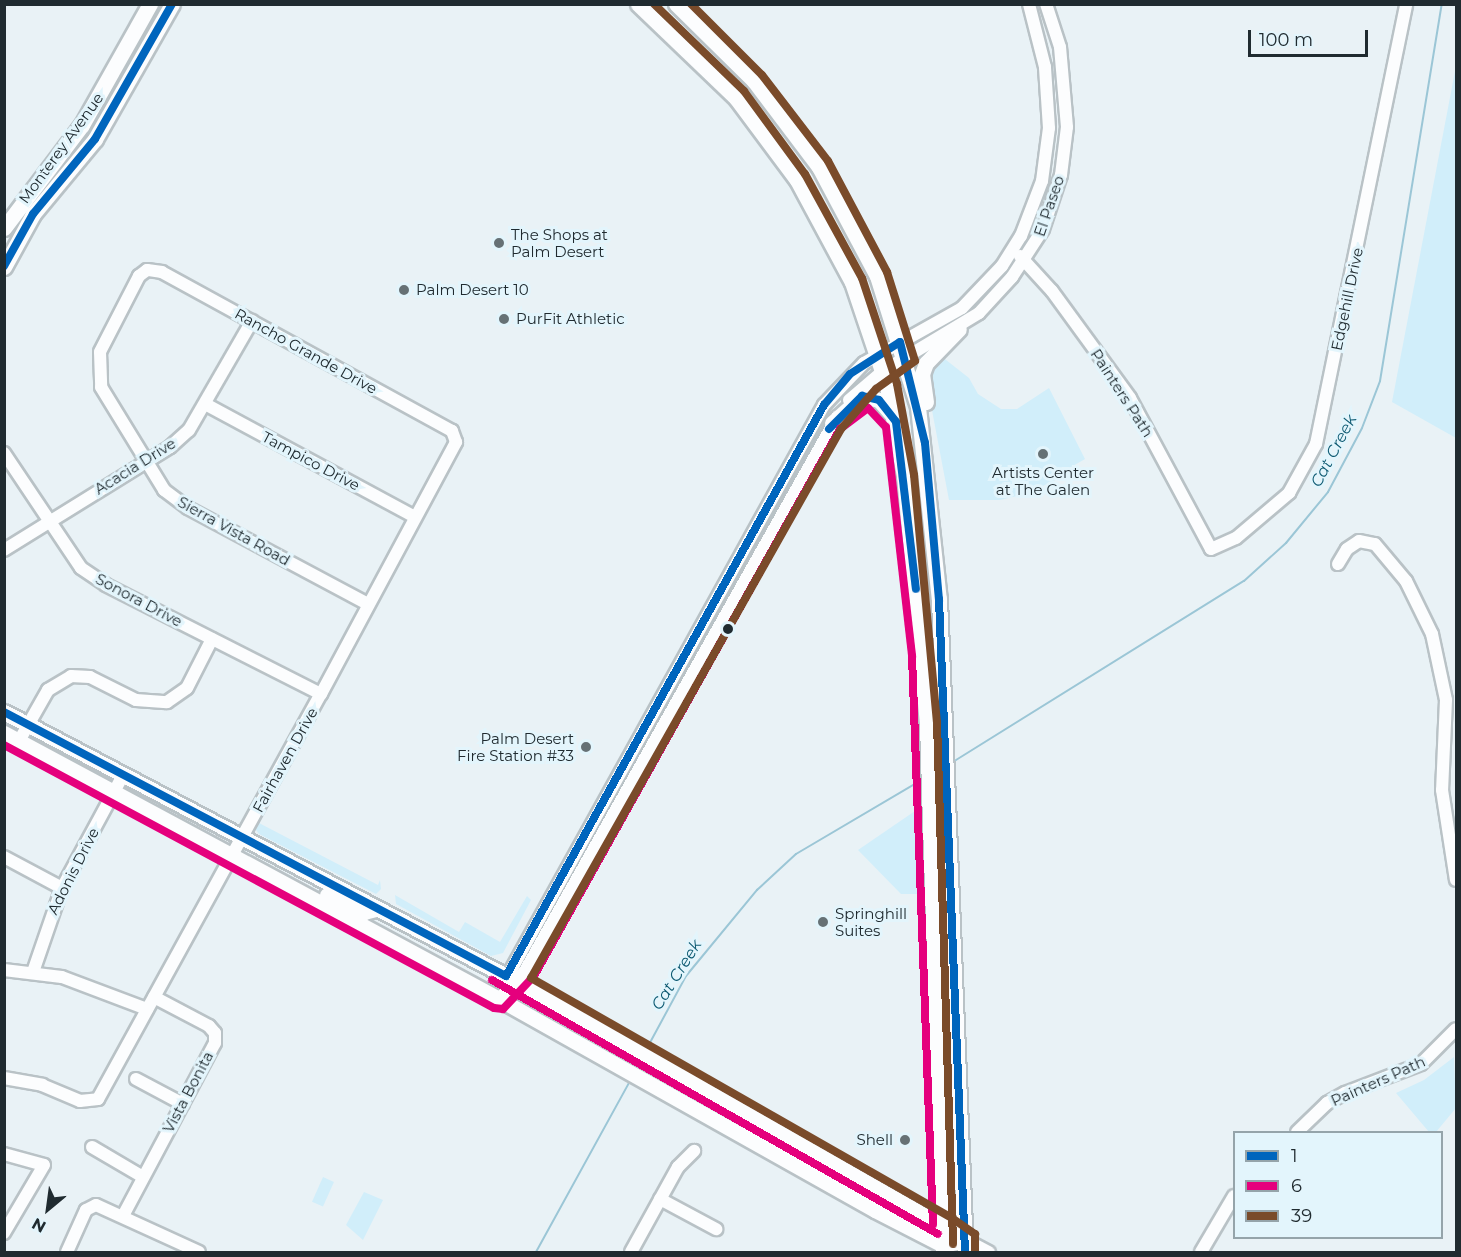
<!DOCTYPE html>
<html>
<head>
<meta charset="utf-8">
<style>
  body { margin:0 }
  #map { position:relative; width:1461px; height:1257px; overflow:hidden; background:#e9f2f6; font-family:Montserrat,sans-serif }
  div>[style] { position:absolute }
  .green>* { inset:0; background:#d1eefa; transform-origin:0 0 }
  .stream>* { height:2px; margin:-1px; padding:0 1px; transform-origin:1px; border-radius:1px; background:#9bc6d6 }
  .roads { filter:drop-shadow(2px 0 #b9c2c6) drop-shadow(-2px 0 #b9c2c6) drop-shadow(0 2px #b9c2c6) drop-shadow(0 -2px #b9c2c6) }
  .minor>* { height:12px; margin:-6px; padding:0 6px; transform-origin:6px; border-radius:6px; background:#fcfdfe }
  .major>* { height:15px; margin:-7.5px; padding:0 7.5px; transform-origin:7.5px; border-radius:7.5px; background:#fcfdfe }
  .bus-1>* { height:8px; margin:-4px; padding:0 4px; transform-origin:4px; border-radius:4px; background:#0065bd }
  .bus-2>* { height:8px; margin:-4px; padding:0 4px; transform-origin:4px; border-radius:4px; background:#e5007d }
  .bus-3>* { height:8px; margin:-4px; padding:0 4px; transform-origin:4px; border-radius:4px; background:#7a4b2a }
  .dots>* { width:16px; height:16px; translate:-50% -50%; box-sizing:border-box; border:3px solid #e3f5fc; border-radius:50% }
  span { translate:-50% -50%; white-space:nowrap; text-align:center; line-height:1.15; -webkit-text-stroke:6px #e3f5fc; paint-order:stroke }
  .street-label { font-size:15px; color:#202b30 }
  .poi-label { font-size:15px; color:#202b30 }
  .left { translate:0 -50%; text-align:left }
  .right { translate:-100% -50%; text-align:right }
  .water-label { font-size:16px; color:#0e5a72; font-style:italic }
  .frame { position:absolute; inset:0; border:6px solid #202b30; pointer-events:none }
  .legend { position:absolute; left:1233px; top:1131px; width:210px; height:108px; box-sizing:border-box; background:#e3f5fc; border:2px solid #95a4aa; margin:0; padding:8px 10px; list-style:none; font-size:18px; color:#202b30 }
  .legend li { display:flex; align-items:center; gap:12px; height:30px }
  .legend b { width:30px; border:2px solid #95a4aa }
  .north { position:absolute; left:18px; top:1179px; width:60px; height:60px; -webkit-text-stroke:4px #e3f5fc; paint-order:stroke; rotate:209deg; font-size:16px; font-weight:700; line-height:24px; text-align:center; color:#202b30 }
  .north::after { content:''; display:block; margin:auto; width:21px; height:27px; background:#202b30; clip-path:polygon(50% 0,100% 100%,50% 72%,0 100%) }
  .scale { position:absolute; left:1248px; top:30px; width:120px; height:27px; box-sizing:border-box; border:3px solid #202b30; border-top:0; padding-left:8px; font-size:18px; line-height:21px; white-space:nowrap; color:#202b30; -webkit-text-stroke:4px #e3f5fc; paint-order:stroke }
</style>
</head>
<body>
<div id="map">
  <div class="green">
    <i style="clip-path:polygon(1456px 66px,1456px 438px,1392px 402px)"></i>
    <i style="clip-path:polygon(941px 356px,969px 378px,978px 394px,1001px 409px,1017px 409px,1049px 388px,1085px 459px,1066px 470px,1068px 474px,1026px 494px,1000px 500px,949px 500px,927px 384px)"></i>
    <i style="clip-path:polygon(915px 811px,917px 894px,901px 894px,858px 850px)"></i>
    <i style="clip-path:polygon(259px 823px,378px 885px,380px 880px,381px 889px,376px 894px,259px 834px,253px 826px)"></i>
    <i style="clip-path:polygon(395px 895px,459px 932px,465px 922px,500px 942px,527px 896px,531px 900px,503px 953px,491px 956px,396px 904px)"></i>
    <i style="clip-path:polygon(1454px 1057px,1456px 1108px,1436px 1132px,1429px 1132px,1396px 1093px,1424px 1080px)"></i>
    <i style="left:323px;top:1177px;width:12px;height:27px;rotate:24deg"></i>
    <i style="clip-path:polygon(364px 1192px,383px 1200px,363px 1240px,346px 1225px)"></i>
  </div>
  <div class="stream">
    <i style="left:956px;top:760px;width:339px;rotate:-31.9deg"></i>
    <i style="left:1244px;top:581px;width:57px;rotate:-42.1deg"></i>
    <i style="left:1286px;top:543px;width:66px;rotate:-50.5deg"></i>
    <i style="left:1328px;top:492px;width:72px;rotate:-62deg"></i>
    <i style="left:1362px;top:428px;width:50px;rotate:-69deg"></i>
    <i style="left:1380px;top:381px;width:382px;rotate:-80.7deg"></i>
    <i style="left:646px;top:1050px;width:84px;rotate:-61.6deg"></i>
    <i style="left:686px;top:976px;width:112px;rotate:-50.5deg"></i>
    <i style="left:757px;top:890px;width:53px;rotate:-42.7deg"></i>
    <i style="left:796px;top:854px;width:142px;rotate:-30.5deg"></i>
    <i style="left:536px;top:1252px;width:197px;rotate:-61.2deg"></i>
  </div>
  <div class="roads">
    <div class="minor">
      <i style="left:1020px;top:256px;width:47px;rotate:47.6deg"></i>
      <i style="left:1052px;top:291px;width:132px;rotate:53.9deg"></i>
      <i style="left:1130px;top:398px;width:171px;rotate:61.8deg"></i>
      <i style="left:1211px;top:549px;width:27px;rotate:-24deg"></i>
      <i style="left:1236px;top:538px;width:70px;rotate:-40.3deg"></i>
      <i style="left:1289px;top:493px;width:56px;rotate:-61.1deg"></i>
      <i style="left:1316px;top:444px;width:449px;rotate:-78.4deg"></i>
      <i style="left:849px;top:400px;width:45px;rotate:-40.5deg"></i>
      <i style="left:883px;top:371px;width:112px;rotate:-31.1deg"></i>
      <i style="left:979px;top:313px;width:49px;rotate:-47.5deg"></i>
      <i style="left:1012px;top:277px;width:57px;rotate:-57.1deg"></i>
      <i style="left:1043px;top:229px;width:57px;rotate:-71.6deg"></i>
      <i style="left:1061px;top:175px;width:48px;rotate:-82.9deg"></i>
      <i style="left:1067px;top:127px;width:80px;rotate:-95deg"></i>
      <i style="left:1060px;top:47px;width:45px;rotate:-108deg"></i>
      <i style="left:207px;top:405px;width:236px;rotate:28.3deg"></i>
      <i style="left:4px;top:453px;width:138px;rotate:56.2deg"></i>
      <i style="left:81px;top:568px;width:30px;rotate:34deg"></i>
      <i style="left:106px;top:585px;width:241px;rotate:26.9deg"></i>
      <i style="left:4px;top:550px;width:195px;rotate:-31.8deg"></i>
      <i style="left:170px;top:447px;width:25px;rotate:-42deg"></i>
      <i style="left:189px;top:430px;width:126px;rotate:-60deg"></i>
      <i style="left:1338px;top:564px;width:17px;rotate:-59deg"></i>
      <i style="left:1347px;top:549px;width:14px;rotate:-34deg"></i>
      <i style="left:1359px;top:541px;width:16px;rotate:11deg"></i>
      <i style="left:1375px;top:544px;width:48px;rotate:50deg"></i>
      <i style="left:1406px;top:581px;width:59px;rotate:63.9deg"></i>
      <i style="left:1432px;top:634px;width:67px;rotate:78deg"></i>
      <i style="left:1446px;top:700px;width:90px;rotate:92.5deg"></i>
      <i style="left:1442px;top:790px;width:91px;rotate:81.2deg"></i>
      <i style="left:19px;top:741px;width:59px;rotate:-60.4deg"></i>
      <i style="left:48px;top:690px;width:27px;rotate:-31deg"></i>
      <i style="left:71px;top:676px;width:19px;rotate:3deg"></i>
      <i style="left:90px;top:677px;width:51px;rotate:26.6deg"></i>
      <i style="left:136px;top:700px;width:31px;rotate:4deg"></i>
      <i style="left:167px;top:702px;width:24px;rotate:-35deg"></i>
      <i style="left:187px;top:688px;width:55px;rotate:-63deg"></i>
      <i style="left:4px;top:857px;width:66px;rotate:28.1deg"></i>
      <i style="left:4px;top:970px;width:58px;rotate:6.9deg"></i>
      <i style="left:62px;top:977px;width:91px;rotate:20.6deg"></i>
      <i style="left:33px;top:972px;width:89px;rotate:-71deg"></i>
      <i style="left:62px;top:888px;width:128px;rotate:-61.6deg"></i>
      <i style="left:504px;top:983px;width:661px;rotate:-61.03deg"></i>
      <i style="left:824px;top:405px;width:58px;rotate:-46.4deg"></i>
      <i style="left:864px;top:363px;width:112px;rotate:-29.3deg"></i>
      <i style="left:962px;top:308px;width:58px;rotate:-46.4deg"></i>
      <i style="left:1002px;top:266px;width:36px;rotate:-58deg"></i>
      <i style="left:1021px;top:236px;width:59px;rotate:-69.1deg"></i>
      <i style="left:1042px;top:181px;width:53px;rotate:-82.5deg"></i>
      <i style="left:1049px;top:128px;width:61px;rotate:-93.8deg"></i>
      <i style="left:1045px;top:67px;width:65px;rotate:-104.3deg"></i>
      <i style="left:499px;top:999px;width:38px;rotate:-47deg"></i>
      <i style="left:525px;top:971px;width:636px;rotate:-60.61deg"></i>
      <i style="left:4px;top:1078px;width:39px;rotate:10deg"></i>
      <i style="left:42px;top:1085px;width:41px;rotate:22.8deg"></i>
      <i style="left:80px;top:1101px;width:18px;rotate:-6deg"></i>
      <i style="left:98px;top:1099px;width:462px;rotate:-61.2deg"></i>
      <i style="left:321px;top:694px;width:286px;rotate:-61.8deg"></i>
      <i style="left:456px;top:442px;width:12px;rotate:-110deg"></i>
      <i style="left:452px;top:431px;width:331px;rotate:-151.3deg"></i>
      <i style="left:162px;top:272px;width:15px;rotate:-172deg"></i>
      <i style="left:147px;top:270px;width:10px;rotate:143deg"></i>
      <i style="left:139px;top:276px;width:85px;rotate:117.2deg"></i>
      <i style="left:100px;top:352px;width:35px;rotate:88deg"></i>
      <i style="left:101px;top:387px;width:121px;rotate:58.5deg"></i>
      <i style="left:164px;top:490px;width:30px;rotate:37deg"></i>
      <i style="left:188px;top:508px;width:204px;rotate:28.1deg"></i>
      <i style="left:136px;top:1079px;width:53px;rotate:28deg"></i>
      <i style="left:1297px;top:1132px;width:42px;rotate:-44deg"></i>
      <i style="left:1327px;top:1103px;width:21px;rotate:-29deg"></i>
      <i style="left:1345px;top:1093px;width:81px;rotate:-20.9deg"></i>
      <i style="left:1421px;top:1064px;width:49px;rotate:-45deg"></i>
      <i style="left:92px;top:1147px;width:59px;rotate:30.5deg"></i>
      <i style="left:4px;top:1154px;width:41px;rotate:15.4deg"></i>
      <i style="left:44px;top:1165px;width:79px;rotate:120.5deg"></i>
      <i style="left:660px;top:1199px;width:64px;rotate:28.2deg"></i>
      <i style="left:124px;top:1214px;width:194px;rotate:-62deg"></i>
      <i style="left:215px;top:1043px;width:10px;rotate:-90deg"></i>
      <i style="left:215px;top:1033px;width:9px;rotate:-131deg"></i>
      <i style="left:209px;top:1026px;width:62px;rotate:-152.2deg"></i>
      <i style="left:966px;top:1240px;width:26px;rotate:28deg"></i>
      <i style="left:67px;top:1252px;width:46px;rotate:-65.7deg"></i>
      <i style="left:86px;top:1210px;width:11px;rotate:-27deg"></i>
      <i style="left:96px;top:1205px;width:113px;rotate:24.5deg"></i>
      <i style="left:631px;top:1252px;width:97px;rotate:-61.1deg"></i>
      <i style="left:678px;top:1167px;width:23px;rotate:-45deg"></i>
      <i style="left:1201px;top:1252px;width:65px;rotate:-59.5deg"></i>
    </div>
    <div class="major">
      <i style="left:638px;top:4px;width:136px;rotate:43.8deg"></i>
      <i style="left:736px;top:98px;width:102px;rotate:53.4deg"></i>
      <i style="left:797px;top:180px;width:116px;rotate:61.7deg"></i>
      <i style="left:852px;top:282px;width:110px;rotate:71.4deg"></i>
      <i style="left:887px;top:386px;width:92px;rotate:79.3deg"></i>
      <i style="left:904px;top:476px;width:248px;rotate:84.7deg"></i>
      <i style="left:927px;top:723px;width:529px;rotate:88.27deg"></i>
      <i style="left:676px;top:4px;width:110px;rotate:44.6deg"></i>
      <i style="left:754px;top:81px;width:108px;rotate:52.9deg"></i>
      <i style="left:819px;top:167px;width:123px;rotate:62deg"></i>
      <i style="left:877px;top:276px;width:137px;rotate:72.6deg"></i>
      <i style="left:918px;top:407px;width:193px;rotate:83.8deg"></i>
      <i style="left:939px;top:599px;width:654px;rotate:87.72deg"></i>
      <i style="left:4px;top:228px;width:129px;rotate:-52.9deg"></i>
      <i style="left:82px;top:125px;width:139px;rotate:-60.7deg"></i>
      <i style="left:4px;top:267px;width:60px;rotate:-61.3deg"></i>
      <i style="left:33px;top:214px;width:97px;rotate:-50.4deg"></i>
      <i style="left:95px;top:139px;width:155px;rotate:-60.3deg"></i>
      <i style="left:926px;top:402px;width:28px;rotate:-98deg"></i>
      <i style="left:922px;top:374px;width:12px;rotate:-70deg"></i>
      <i style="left:926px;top:363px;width:47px;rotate:-45.9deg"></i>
      <i style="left:832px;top:423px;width:40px;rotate:-42deg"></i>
      <i style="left:862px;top:396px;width:17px;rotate:13deg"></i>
      <i style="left:879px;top:400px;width:20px;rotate:49deg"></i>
      <i style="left:4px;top:712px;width:567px;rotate:27.74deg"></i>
      <i style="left:506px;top:976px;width:509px;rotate:29.79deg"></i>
      <i style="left:4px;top:733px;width:562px;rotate:28.25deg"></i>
      <i style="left:499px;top:999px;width:431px;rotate:29.3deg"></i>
      <i style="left:875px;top:1210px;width:76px;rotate:27.2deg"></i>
      <i style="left:943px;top:1245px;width:24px;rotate:-12deg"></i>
      <i style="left:327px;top:895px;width:41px;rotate:24.7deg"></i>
      <i style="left:364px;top:912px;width:12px;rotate:-14deg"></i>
      <i style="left:747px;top:1133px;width:51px;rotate:22deg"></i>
    </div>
  </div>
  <div class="bus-1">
    <i style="left:4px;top:266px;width:60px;rotate:-60.9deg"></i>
    <i style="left:33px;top:214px;width:97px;rotate:-50.4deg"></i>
    <i style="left:95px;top:139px;width:155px;rotate:-60.3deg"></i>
    <i style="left:829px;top:429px;width:47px;rotate:-45deg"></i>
    <i style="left:862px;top:396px;width:17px;rotate:13deg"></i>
    <i style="left:879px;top:400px;width:28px;rotate:52deg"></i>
    <i style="left:896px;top:422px;width:168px;rotate:83.2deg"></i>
    <i style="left:4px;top:712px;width:567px;rotate:27.74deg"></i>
    <i style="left:506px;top:976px;width:654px;rotate:-60.89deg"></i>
    <i style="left:824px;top:405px;width:40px;rotate:-50deg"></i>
    <i style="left:850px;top:374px;width:59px;rotate:-32.6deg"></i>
    <i style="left:900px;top:342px;width:104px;rotate:76.1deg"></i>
    <i style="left:925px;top:443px;width:157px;rotate:84.9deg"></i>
    <i style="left:939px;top:599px;width:654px;rotate:87.72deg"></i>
  </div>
  <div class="bus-2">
    <i style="left:4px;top:745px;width:556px;rotate:28.22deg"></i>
    <i style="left:494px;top:1008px;width:9px;rotate:6deg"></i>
    <i style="left:503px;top:1009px;width:45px;rotate:-46.8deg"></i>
    <i style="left:534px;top:976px;width:627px;rotate:-60.78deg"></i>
    <i style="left:840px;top:429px;width:35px;rotate:-37deg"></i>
    <i style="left:868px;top:408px;width:26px;rotate:47deg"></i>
    <i style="left:886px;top:427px;width:230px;rotate:83.5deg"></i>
    <i style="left:912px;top:656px;width:569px;rotate:87.89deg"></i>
    <i style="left:492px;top:980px;width:513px;rotate:29.66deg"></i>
  </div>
  <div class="bus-3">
    <i style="left:654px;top:4px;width:125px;rotate:44deg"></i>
    <i style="left:744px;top:91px;width:103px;rotate:53.7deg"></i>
    <i style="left:805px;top:174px;width:119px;rotate:61.3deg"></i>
    <i style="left:862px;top:278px;width:112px;rotate:71.7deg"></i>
    <i style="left:897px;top:384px;width:93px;rotate:79.4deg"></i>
    <i style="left:914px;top:475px;width:248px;rotate:84.7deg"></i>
    <i style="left:937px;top:722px;width:522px;rotate:88.24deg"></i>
    <i style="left:691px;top:4px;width:100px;rotate:45deg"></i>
    <i style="left:762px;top:75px;width:108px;rotate:52.5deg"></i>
    <i style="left:828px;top:161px;width:126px;rotate:62deg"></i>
    <i style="left:887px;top:272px;width:93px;rotate:72.5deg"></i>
    <i style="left:915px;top:361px;width:48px;rotate:144.3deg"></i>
    <i style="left:876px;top:389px;width:53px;rotate:131.2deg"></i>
    <i style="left:841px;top:429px;width:630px;rotate:119.45deg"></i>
    <i style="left:531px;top:978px;width:481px;rotate:29.7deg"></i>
    <i style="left:949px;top:1216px;width:32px;rotate:35deg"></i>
    <i style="left:975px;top:1234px;width:18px;rotate:90deg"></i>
  </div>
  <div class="dots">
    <i style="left:499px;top:243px;background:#667175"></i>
    <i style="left:404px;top:290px;background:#667175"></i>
    <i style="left:504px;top:319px;background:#667175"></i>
    <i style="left:1043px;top:454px;background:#667175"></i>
    <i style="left:728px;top:629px;background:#202b30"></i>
    <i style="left:586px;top:747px;background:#667175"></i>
    <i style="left:823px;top:922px;background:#667175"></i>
    <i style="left:905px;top:1140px;background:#667175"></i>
  </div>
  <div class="street-label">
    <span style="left:61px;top:148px;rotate:-54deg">Monterey Avenue</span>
    <span style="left:1049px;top:206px;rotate:-71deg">El Paseo</span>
    <span style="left:1347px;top:299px;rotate:-78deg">Edgehill Drive</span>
    <span style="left:306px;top:351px;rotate:29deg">Rancho Grande Drive</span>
    <span style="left:1122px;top:393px;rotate:57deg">Painters Path</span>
    <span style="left:311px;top:461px;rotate:28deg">Tampico Drive</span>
    <span style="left:135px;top:466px;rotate:-32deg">Acacia Drive</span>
    <span style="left:234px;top:531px;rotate:29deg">Sierra Vista Road</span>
    <span style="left:139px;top:600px;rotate:28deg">Sonora Drive</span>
    <span style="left:285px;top:760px;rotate:-61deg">Fairhaven Drive</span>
    <span style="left:73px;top:871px;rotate:-63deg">Adonis Drive</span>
    <span style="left:1378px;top:1081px;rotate:-24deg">Painters Path</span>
    <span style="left:188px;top:1092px;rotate:-62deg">Vista Bonita</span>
  </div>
  <div class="poi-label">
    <span class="left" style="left:511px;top:243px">The Shops at<br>Palm Desert</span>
    <span class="left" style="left:416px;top:290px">Palm Desert 10</span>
    <span class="left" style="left:516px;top:319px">PurFit Athletic</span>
    <span style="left:1043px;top:481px">Artists Center<br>at The Galen</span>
    <span class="right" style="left:574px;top:747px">Palm Desert<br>Fire Station #33</span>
    <span class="left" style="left:835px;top:922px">Springhill<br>Suites</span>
    <span class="right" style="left:893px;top:1140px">Shell</span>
  </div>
  <div class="water-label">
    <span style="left:1334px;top:451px;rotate:-62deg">Cat Creek</span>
    <span style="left:677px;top:975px;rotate:-58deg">Cat Creek</span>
  </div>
  <div class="frame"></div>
  <ul class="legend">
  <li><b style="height:8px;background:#0065bd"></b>1</li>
  <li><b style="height:8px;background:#e5007d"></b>6</li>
  <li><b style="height:8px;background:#7a4b2a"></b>39</li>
  </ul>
  <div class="north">N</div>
  <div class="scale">100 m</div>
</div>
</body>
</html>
